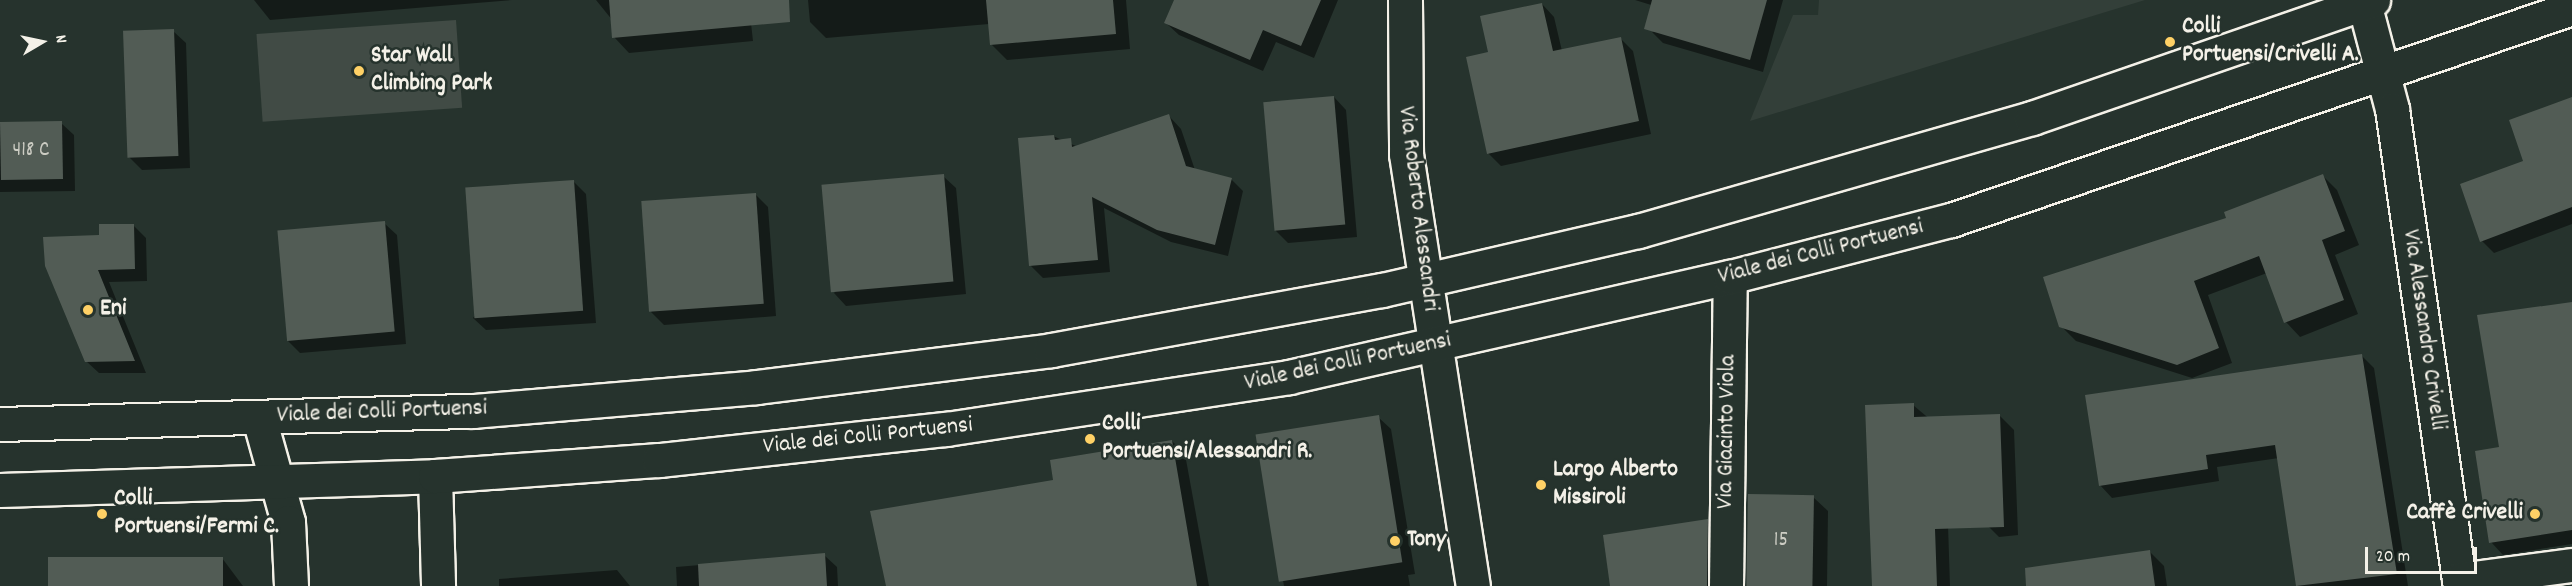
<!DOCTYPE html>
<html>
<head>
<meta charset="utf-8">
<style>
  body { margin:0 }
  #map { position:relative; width:2572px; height:586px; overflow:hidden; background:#26332d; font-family:Dekko,sans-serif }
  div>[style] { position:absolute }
  .built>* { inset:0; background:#333f39 }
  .green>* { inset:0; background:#414b45; transform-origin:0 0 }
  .shadow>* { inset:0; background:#0007 }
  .building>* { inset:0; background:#525c55; transform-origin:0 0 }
  .roads { filter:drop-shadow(2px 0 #f4f1e8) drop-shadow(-2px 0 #f4f1e8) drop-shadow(0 2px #f4f1e8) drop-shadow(0 -2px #f4f1e8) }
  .minor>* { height:33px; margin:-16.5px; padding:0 16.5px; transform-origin:16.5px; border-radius:16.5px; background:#26332d }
  .major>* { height:33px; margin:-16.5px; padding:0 16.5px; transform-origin:16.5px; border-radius:16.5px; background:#26332d }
  .dots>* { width:16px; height:16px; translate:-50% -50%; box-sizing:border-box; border:3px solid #26332d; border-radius:50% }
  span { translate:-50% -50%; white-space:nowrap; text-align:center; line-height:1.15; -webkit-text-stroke:5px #26332d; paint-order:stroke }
  .number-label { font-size:21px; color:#ccccc3 }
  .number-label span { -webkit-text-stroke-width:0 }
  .poi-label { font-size:24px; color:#f4f1e8; font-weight:700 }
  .left { translate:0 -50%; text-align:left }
  .right { translate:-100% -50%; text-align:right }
  .street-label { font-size:24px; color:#f4f1e8 }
  .north { position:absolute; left:12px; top:12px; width:60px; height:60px; -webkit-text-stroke:4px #26332d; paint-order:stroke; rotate:81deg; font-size:16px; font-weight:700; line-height:24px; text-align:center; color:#f4f1e8 }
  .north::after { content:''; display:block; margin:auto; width:21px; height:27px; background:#f4f1e8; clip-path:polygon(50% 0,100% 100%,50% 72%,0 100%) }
  .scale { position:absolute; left:2365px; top:547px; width:112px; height:27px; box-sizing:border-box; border:3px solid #f4f1e8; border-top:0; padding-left:8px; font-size:18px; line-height:21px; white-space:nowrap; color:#f4f1e8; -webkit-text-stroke:4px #26332d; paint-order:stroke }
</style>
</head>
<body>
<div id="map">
  <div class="built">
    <i style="clip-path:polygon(1819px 0,2145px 0,1750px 121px,1793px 15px,1818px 15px)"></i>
  </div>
  <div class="green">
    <i style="left:456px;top:20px;width:88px;height:200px;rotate:86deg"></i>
  </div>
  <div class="shadow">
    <i style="clip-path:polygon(254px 0,512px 0,270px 20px)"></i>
    <i style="clip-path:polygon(596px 0,759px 0,750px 14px,753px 41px,629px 53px,614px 37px,613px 21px)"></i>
    <i style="clip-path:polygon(808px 0,1126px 0,1130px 49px,1007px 60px,991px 44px,989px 24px,826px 38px,810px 22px)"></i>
    <i style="clip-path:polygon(1176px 0,1338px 0,1314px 58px,1276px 42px,1263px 71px,1179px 35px,1166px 23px)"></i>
    <i style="clip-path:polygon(1635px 0,1783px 0,1763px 72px,1663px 43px,1652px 32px,1703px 21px)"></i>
    <i style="clip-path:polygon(1542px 4px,1554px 17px,1562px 51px,1620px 38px,1633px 51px,1651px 134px,1501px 166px,1488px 153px,1490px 53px)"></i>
    <i style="clip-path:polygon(173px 31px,186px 43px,190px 168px,142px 170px,129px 157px)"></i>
    <i style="clip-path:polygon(1334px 97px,1346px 110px,1357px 237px,1288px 243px,1275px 230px)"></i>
    <i style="clip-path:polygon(2572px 103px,2572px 224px,2494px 253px,2482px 241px,2525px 162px)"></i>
    <i style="clip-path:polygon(1169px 116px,1181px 129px,1195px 170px,1231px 179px,1243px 191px,1228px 256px,1171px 242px,1104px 208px,1110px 272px,1043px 278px,1031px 266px,1053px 136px,1078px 147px)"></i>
    <i style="clip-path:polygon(61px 123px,74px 135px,75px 191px,0 192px,0 124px)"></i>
    <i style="clip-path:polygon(943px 176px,956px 188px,966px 294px,846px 306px,834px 293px)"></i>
    <i style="clip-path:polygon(2323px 176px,2337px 190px,2359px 245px,2335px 255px,2358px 314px,2300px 337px,2286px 322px,2267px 273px,2208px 295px,2232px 363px,2192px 378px,2076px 341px,2061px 326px,2228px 219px)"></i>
    <i style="clip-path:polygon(573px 181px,586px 194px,596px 323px,486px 330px,473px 318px)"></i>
    <i style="clip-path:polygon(755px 194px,768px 207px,776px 316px,664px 325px,651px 312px)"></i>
    <i style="clip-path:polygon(384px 223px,397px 235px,406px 344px,300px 353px,288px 341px)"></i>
    <i style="clip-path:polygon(133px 225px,146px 238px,147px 281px,109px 282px,146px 373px,99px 373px,86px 361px,101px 236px)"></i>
    <i style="clip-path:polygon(2572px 303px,2572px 544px,2503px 555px,2491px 542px,2501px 448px)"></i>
    <i style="clip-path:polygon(2361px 355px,2374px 368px,2408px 586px,2298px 586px,2279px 458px,2217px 467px,2219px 481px,2112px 498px,2100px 485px)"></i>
    <i style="clip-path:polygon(1913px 405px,1945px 432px,1950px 586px,1873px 586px)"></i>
    <i style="clip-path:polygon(1999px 415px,2014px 430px,2018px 535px,1999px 537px,1984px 522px)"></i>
    <i style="clip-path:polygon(1378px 417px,1391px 429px,1415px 574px,1408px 575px,1410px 586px,1284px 586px,1258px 437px)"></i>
    <i style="clip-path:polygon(1172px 441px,1185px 454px,1209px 586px,887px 586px,1055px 481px)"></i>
    <i style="clip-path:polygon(1813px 497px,1828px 511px,1827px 586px,1746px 586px)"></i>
    <i style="clip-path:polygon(1708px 521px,1722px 535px,1721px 586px,1612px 586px)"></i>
    <i style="clip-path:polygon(2150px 552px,2164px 566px,2167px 586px,2078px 586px)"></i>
    <i style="clip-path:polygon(824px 555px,837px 567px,838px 586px,677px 586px,676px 567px)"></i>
    <i style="clip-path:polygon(222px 558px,243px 586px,50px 586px)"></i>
    <i style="clip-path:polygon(617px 570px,630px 586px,499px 586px,499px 579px)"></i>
  </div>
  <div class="building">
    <i style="clip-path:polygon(609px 0,789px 0,790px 22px,612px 38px)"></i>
    <i style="clip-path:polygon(986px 0,1113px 0,1116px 34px,990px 45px)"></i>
    <i style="clip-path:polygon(1174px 0,1321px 0,1301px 46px,1263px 30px,1250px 60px,1164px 23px)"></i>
    <i style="clip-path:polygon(1652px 0,1767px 0,1750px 60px,1644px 29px)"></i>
    <i style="clip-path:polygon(1542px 3px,1553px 51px,1621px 37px,1639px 121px,1487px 154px,1466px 57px,1488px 52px,1480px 16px)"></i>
    <i style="left:174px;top:29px;width:127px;height:51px;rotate:88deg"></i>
    <i style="left:1334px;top:96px;width:129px;height:71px;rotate:85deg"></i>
    <i style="clip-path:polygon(2572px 97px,2572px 207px,2480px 242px,2460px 184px,2523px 161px,2509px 120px)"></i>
    <i style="clip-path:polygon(1169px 114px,1186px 166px,1232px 178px,1215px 245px,1157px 230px,1092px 197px,1098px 260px,1029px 266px,1018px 138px,1054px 135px,1055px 140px,1071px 138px,1072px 147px)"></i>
    <i style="left:62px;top:121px;width:58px;height:62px;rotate:89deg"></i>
    <i style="left:944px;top:174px;width:108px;height:123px;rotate:85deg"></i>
    <i style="clip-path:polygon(2323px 174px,2345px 231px,2322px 240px,2344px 300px,2284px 323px,2259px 256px,2194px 281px,2219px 348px,2177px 365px,2059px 327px,2043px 277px,2226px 218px,2224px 212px)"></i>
    <i style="left:574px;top:180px;width:131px;height:109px;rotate:86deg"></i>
    <i style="left:756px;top:193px;width:111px;height:115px;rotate:86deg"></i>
    <i style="left:385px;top:221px;width:111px;height:108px;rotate:85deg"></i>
    <i style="clip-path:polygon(99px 224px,134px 224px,135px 269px,98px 270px,135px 361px,85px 362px,45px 266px,43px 237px,99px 235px)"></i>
    <i style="clip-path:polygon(2572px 302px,2572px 530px,2489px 543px,2475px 451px,2499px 447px,2477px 315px)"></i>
    <i style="clip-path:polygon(2362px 354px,2397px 574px,2296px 586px,2275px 445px,2206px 455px,2208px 469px,2099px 486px,2085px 395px)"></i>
    <i style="clip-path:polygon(1914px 403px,1914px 417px,2000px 414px,2004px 527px,1935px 529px,1937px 586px,1872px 586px,1865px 405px)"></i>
    <i style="left:1379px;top:415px;width:149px;height:125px;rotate:81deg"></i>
    <i style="clip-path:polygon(1172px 440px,1197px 586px,886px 586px,870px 511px,1053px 480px,1050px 460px)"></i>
    <i style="left:1748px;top:494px;width:66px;height:92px;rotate:1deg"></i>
    <i style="clip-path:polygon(1708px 519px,1707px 586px,1610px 586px,1603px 535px)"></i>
    <i style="clip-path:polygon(2150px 550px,2155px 586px,2026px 586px,2025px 568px)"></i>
    <i style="clip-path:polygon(825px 553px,827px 586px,699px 586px,698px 564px)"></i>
    <i style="left:48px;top:557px;width:175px;height:29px"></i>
  </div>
  <div class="roads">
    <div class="minor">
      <i style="left:1405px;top:0;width:154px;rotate:89.6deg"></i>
      <i style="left:1406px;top:154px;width:437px;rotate:81.2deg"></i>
      <i style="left:2364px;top:3px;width:110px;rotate:75.2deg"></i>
      <i style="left:2392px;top:109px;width:482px;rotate:81.9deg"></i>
      <i style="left:259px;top:418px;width:108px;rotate:74.4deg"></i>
      <i style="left:288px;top:522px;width:64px;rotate:87.3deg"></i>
      <i style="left:435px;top:476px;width:110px;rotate:88.4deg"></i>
      <i style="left:2459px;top:580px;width:114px;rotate:-7.6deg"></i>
      <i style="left:1726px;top:586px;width:309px;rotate:-89.3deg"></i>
    </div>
    <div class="major">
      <i style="left:0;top:424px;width:473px;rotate:-1.6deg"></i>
      <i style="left:473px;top:411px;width:284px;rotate:-4.8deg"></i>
      <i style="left:756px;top:387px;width:297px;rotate:-7.1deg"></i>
      <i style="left:1051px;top:350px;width:336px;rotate:-10.3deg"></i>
      <i style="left:1382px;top:290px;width:263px;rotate:-13deg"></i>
      <i style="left:1638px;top:231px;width:410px;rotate:-16deg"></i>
      <i style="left:2032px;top:118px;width:361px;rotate:-19.1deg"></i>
      <i style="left:0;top:490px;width:435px;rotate:-1.8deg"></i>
      <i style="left:435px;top:476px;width:225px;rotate:-4.1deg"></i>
      <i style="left:659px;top:460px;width:289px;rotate:-6.2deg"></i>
      <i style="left:946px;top:429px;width:347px;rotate:-8.6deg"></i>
      <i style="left:1289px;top:377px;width:452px;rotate:-12.8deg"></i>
      <i style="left:1730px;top:277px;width:228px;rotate:-14.5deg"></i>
      <i style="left:1951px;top:220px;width:656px;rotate:-18.85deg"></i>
    </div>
  </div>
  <div class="dots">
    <i style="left:2170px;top:42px;background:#ffd166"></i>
    <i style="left:359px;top:71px;background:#ffd166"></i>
    <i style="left:88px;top:310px;background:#ffd166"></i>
    <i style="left:1090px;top:439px;background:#ffd166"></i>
    <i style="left:1541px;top:485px;background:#ffd166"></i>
    <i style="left:102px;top:514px;background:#ffd166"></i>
    <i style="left:2535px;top:514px;background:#ffd166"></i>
    <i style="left:1395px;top:541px;background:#ffd166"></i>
  </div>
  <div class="number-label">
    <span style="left:31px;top:151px">418 C</span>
    <span style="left:1781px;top:541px">15</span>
  </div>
  <div class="poi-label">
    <span class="left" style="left:2182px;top:42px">Colli<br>Portuensi/Crivelli A.</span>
    <span class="left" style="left:371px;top:71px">Star Wall<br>Climbing Park</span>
    <span class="left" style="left:100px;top:310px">Eni</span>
    <span class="left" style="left:1102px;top:439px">Colli<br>Portuensi/Alessandri R.</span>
    <span class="left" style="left:1553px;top:485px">Largo Alberto<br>Missiroli</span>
    <span class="left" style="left:114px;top:514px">Colli<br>Portuensi/Fermi C.</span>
    <span class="right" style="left:2523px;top:514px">Caffè Crivelli</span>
    <span class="left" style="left:1407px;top:541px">Tony</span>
  </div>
  <div class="street-label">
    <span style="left:1417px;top:209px;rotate:83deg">Via Roberto Alessandri</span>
    <span style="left:1821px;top:253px;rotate:-14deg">Viale dei Colli Portuensi</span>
    <span style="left:2423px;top:330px;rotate:82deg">Via Alessandro Crivelli</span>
    <span style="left:1348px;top:363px;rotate:-12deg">Viale dei Colli Portuensi</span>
    <span style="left:382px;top:413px;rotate:-2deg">Viale dei Colli Portuensi</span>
    <span style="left:1728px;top:432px;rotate:-89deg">Via Giacinto Viola</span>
    <span style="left:868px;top:437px;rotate:-6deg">Viale dei Colli Portuensi</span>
  </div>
  <div class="north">N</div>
  <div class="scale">20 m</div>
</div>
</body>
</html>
